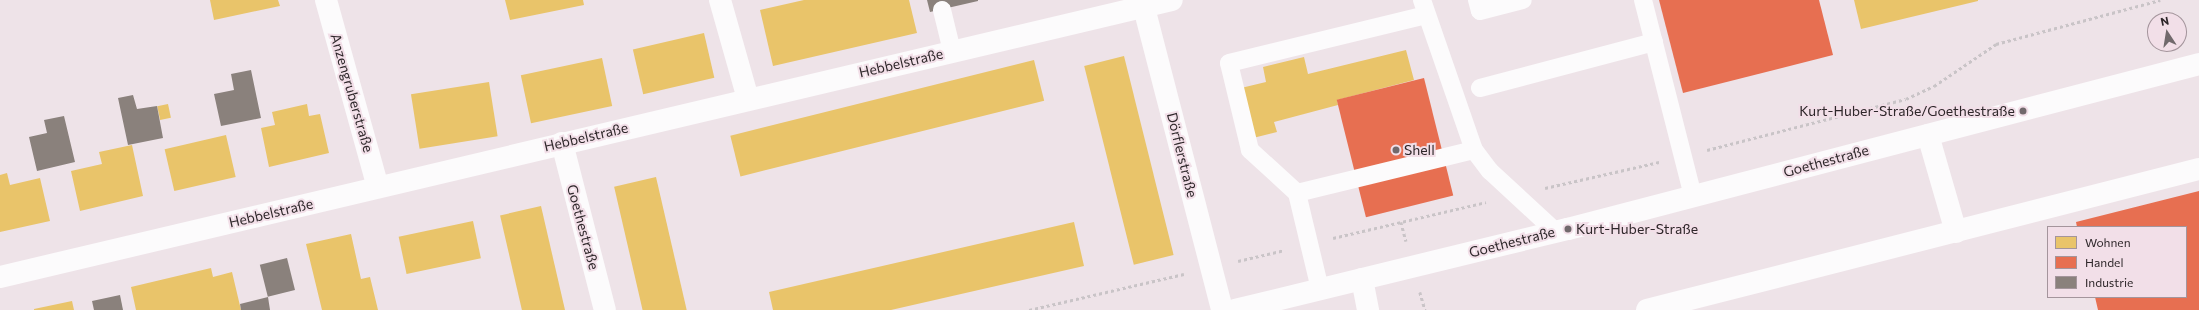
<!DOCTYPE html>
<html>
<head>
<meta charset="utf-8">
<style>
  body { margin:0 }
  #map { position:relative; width:2199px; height:310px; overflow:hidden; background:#eee3e8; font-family:Commissioner,sans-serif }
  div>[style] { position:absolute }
  .homes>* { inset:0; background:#e9c46a; transform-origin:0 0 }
  .shops>* { inset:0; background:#e76f51; transform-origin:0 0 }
  .industry>* { inset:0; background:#8a817c; transform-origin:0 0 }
  .path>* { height:2.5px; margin-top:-1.25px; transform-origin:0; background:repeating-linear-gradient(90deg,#c9c4c7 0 3px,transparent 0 6px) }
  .lane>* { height:18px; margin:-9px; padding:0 9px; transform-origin:9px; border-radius:9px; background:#fcfbfc }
  .street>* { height:22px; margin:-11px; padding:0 11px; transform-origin:11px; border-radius:11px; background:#fcfbfc }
  .primary>* { height:22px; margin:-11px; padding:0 11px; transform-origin:11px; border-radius:11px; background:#fcfbfc }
  .dots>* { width:11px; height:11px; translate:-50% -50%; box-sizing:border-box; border:2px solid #f2dfe8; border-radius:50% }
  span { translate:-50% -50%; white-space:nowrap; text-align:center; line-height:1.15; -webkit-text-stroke:4px #f2dfe8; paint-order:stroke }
  .street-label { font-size:14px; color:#2e272a }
  .poi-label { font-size:14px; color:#2e272a }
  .right { translate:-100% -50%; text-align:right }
  .left { translate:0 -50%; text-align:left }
  .legend { position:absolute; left:2047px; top:226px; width:140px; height:72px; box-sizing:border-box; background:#f2dfe8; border:1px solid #a4959c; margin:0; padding:5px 7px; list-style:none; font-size:12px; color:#2e272a }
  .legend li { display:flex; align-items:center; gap:8px; height:20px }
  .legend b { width:20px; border:1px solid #a4959c }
  .north { position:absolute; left:2147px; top:12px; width:40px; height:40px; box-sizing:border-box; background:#f2dfe8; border:1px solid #a4959c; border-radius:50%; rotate:348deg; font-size:11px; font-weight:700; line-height:16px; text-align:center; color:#2e272a }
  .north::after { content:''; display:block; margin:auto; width:14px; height:18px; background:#71696c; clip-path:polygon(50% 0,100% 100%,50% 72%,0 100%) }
</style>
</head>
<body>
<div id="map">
  <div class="homes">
    <i style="clip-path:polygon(210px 0,278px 0,280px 6px,214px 20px)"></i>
    <i style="clip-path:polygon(505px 0,583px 0,584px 5px,510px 20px)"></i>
    <i style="clip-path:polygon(804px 0,909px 0,917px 33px,773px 66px,760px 10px)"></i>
    <i style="clip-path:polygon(1854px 0,1978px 0,1978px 1px,1861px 29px)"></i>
    <i style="left:704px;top:33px;width:46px;height:73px;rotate:77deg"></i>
    <i style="clip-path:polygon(1406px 50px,1414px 80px,1337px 100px,1338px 105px,1274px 122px,1277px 132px,1253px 138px,1241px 88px,1266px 82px,1263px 67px,1304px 57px,1308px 74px)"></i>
    <i style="left:1124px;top:56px;width:205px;height:41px;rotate:76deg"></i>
    <i style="left:602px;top:58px;width:49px;height:83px;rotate:78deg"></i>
    <i style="left:1034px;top:60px;width:42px;height:313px;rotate:76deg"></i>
    <i style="left:489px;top:82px;width:55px;height:79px;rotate:81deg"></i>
    <i style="left:168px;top:104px;width:14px;height:11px;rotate:78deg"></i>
    <i style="clip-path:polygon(307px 104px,309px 116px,320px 114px,329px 153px,269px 167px,261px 128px,275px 125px,272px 112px)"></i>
    <i style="left:226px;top:135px;width:43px;height:63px;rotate:77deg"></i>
    <i style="clip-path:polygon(132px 145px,143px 196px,80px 211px,71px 171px,102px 164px,99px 152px)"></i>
    <i style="clip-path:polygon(7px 173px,10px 185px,40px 178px,50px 221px,0 232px,0 175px)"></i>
    <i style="left:656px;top:177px;width:137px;height:43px;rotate:77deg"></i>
    <i style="left:541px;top:206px;width:107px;height:42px;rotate:77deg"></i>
    <i style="left:473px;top:221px;width:38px;height:76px;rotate:78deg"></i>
    <i style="clip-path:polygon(1074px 222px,1084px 266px,891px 310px,773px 310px,769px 292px)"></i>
    <i style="clip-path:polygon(351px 234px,361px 279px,370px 277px,378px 310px,322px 310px,306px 244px)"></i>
    <i style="clip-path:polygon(211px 268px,213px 277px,232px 272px,241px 310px,136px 310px,131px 287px)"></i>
    <i style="clip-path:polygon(72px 301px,74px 310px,34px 310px,34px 309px)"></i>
  </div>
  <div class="shops">
    <i style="clip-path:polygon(1659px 0,1819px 0,1833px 55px,1683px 93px)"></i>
    <i style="left:1424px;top:78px;width:121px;height:90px;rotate:76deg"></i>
    <i style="clip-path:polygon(2199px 191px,2199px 310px,2098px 310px,2095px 297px,2186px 297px,2186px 227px,2077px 227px,2076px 222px)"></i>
  </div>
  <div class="industry">
    <i style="clip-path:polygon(927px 0,978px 0,978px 1px,930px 12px)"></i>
    <i style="clip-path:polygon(251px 70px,261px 118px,221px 126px,214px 94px,234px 90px,231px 74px)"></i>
    <i style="clip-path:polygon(133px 95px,137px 109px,157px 106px,163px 138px,128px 145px,118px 98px)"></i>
    <i style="clip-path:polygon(64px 116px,75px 162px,37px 171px,29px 137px,47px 133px,44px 120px)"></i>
    <i style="left:287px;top:258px;width:33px;height:28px;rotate:76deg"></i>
    <i style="clip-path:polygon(120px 295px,123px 310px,94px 310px,92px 301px)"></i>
    <i style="clip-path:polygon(268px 297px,270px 310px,241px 310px,240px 304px)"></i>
  </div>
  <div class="path">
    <i style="left:1707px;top:150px;width:205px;rotate:-14.4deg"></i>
    <i style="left:1906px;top:99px;width:31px;rotate:-25deg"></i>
    <i style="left:1934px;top:86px;width:75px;rotate:-34.1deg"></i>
    <i style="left:1996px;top:44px;width:170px;rotate:-15deg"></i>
    <i style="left:1545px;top:188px;width:117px;rotate:-12.8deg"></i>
    <i style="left:1401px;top:222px;width:20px;rotate:75deg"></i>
    <i style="left:1333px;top:238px;width:157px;rotate:-13.2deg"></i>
    <i style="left:1238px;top:261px;width:48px;rotate:-13.2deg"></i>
    <i style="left:1420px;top:292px;width:19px;rotate:74deg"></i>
    <i style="left:1029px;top:310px;width:159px;rotate:-13.1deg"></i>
  </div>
  <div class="lane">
    <i style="left:1422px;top:0;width:159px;rotate:70.9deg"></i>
    <i style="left:1474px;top:150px;width:26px;rotate:53deg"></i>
    <i style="left:1490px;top:171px;width:90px;rotate:42.7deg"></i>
    <i style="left:1477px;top:0;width:11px;rotate:75deg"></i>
    <i style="left:1480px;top:11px;width:44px;rotate:-14.3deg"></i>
    <i style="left:1643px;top:0;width:202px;rotate:75.7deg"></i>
    <i style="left:942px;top:10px;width:42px;rotate:76.3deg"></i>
    <i style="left:1480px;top:88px;width:180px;rotate:-14.8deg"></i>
    <i style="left:1297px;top:193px;width:182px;rotate:-13.7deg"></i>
    <i style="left:1320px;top:289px;width:99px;rotate:-103.5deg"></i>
    <i style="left:1297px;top:193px;width:64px;rotate:-137.5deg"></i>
    <i style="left:1250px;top:150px;width:89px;rotate:-103.6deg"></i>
    <i style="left:1229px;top:63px;width:203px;rotate:-13.7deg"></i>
  </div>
  <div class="street">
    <i style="left:326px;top:0;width:194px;rotate:74.5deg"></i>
    <i style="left:720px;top:0;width:103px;rotate:74.2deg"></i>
    <i style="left:1142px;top:0;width:320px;rotate:75.5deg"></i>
    <i style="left:1928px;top:135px;width:101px;rotate:73.9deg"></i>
    <i style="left:562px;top:143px;width:172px;rotate:75.6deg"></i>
    <i style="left:0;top:277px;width:1204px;rotate:-13.3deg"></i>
    <i style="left:1362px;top:279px;width:32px;rotate:79deg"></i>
    <i style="left:1647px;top:310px;width:570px;rotate:-14.33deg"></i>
  </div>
  <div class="primary">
    <i style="left:1235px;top:310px;width:343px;rotate:-13.7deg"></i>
    <i style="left:1568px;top:229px;width:652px;rotate:-14.65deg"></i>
  </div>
  <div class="dots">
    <i style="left:2023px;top:111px;background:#71696c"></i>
    <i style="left:1396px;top:150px;background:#71696c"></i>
    <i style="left:1568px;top:229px;background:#71696c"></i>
  </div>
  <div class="street-label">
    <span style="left:901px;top:63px;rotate:-13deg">Hebbelstraße</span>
    <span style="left:352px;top:93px;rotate:74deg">Anzengruberstraße</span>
    <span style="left:586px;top:137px;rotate:-13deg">Hebbelstraße</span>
    <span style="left:1182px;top:155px;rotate:76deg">Dörflerstraße</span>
    <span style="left:1826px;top:161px;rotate:-15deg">Goethestraße</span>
    <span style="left:271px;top:213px;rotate:-13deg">Hebbelstraße</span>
    <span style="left:583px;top:227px;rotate:75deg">Goethestraße</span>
    <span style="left:1512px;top:242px;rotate:-14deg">Goethestraße</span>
  </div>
  <div class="poi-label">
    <span class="right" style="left:2015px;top:111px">Kurt-Huber-Straße/Goethestraße</span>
    <span class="left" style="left:1404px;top:150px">Shell</span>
    <span class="left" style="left:1576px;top:229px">Kurt-Huber-Straße</span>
  </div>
  <ul class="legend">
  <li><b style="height:11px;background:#e9c46a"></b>Wohnen</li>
  <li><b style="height:11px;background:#e76f51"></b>Handel</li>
  <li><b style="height:11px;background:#8a817c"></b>Industrie</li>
  </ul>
  <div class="north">N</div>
</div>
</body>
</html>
